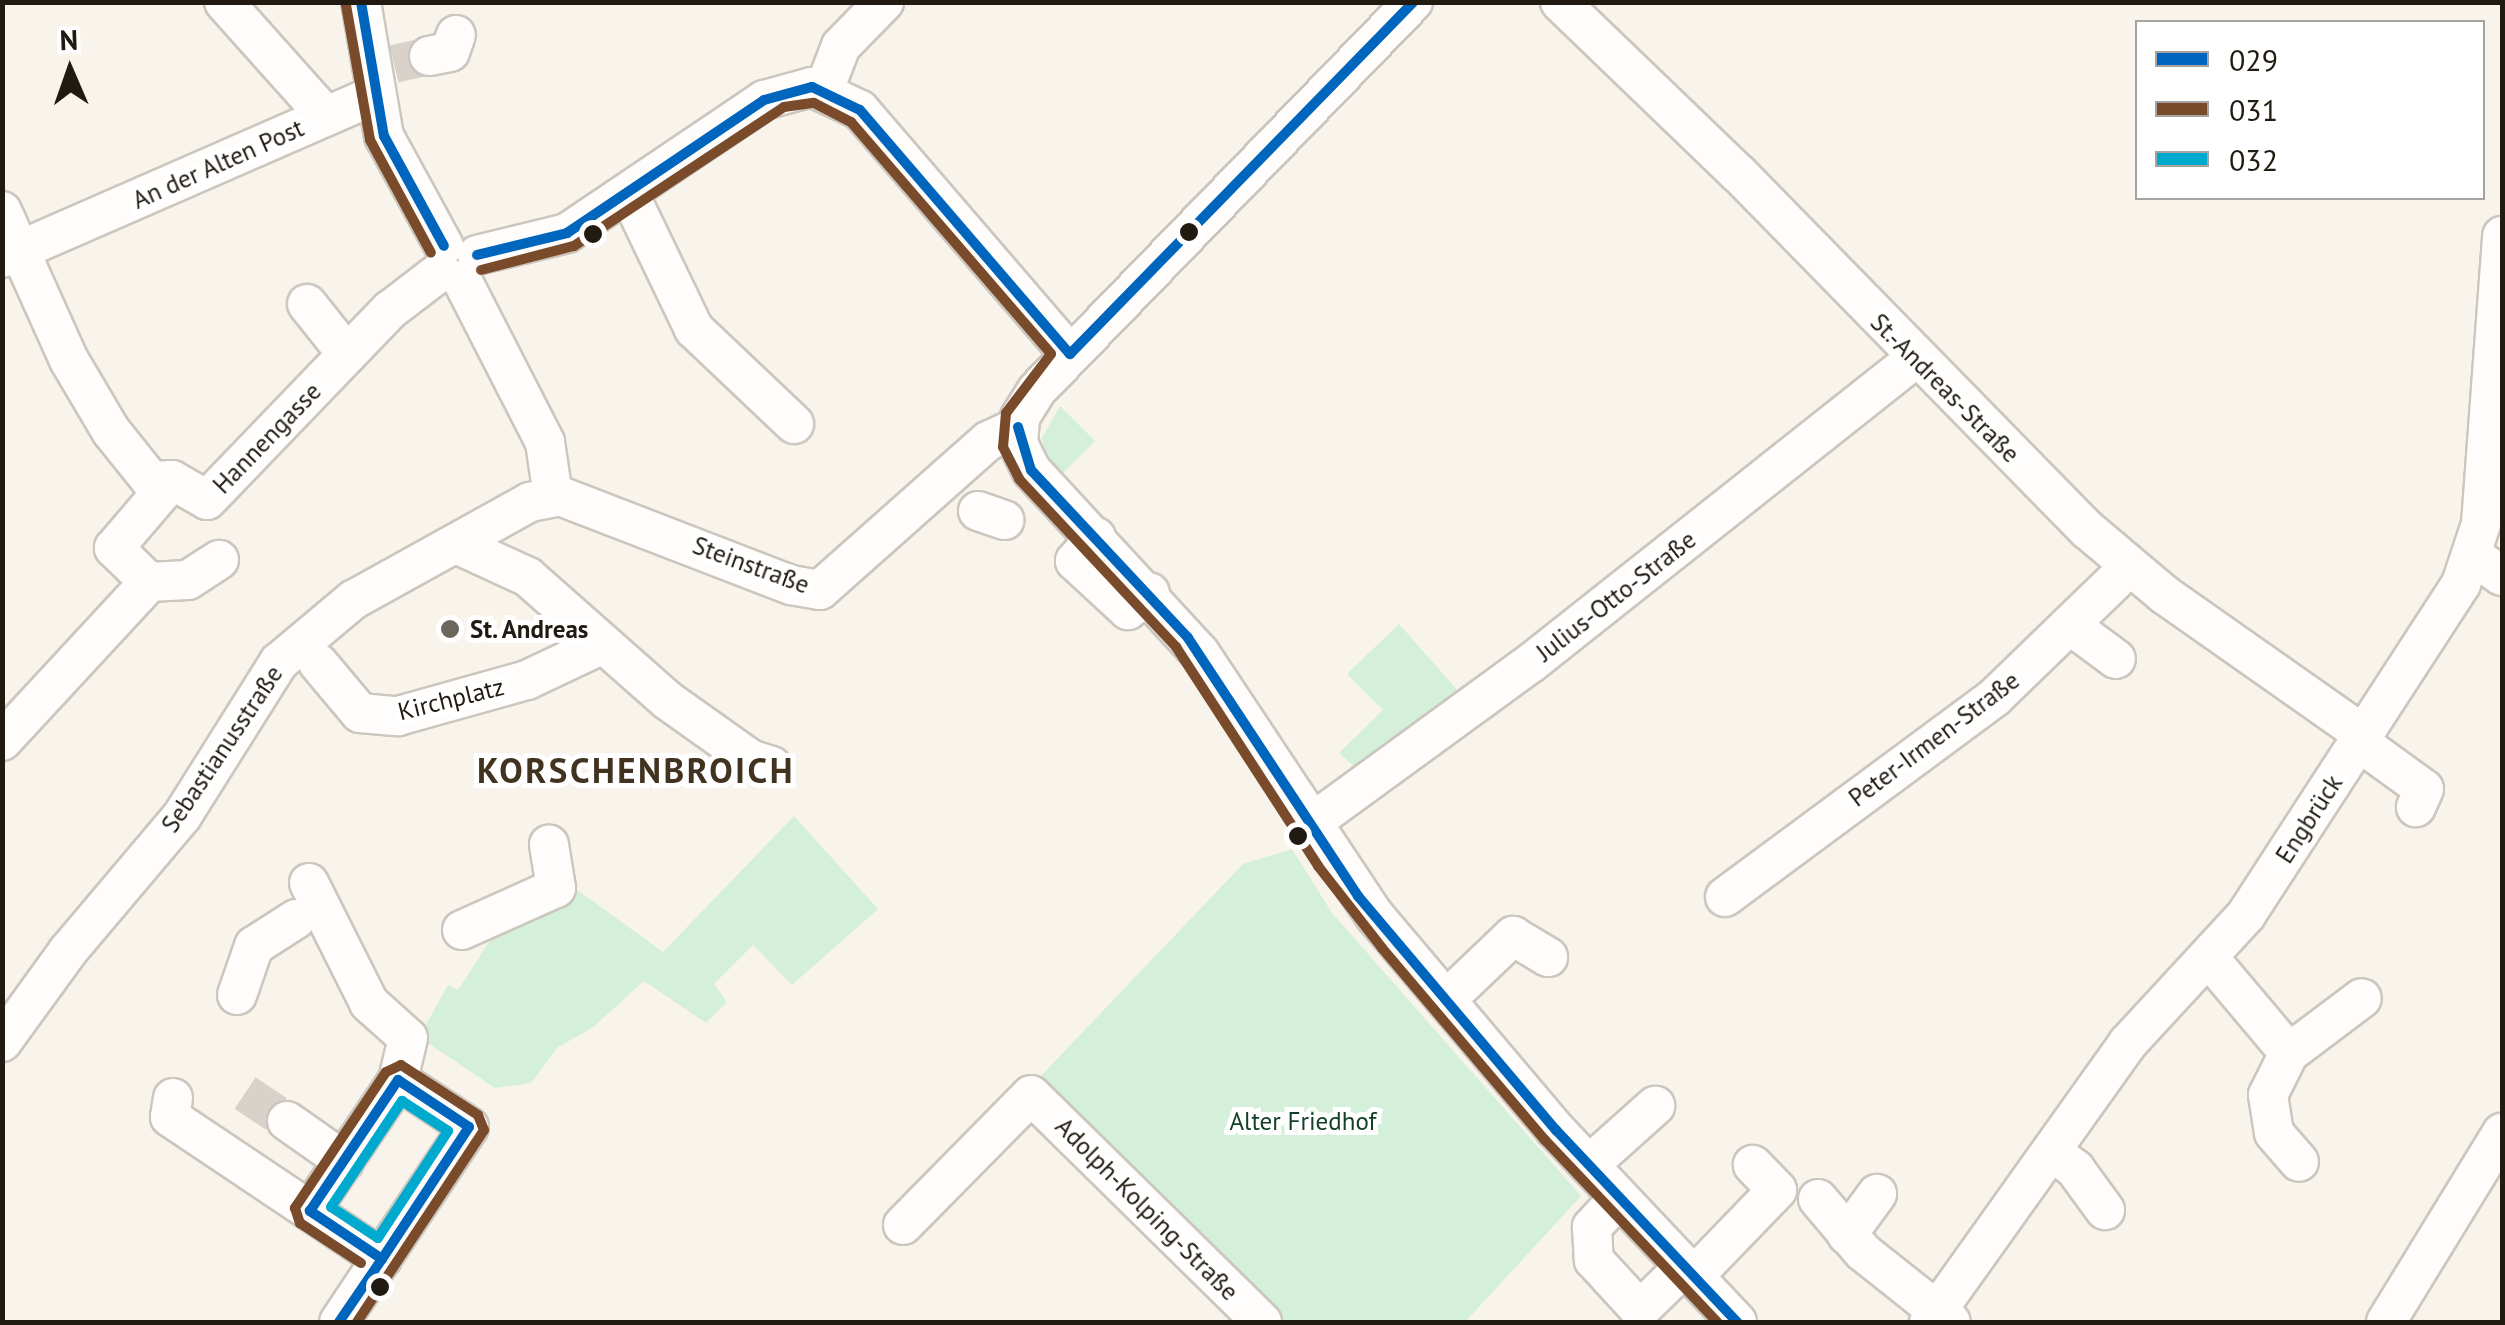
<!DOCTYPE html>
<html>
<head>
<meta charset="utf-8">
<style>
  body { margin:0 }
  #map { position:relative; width:2505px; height:1325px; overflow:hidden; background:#f8f3eb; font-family:"PT Sans",sans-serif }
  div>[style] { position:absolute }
  .green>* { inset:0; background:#d5f0da }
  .minor-tunnel>* { height:38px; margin-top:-19px; transform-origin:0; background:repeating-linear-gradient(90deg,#d8d2ca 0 38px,transparent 0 57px) }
  .roads { filter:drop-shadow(2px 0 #cbc6be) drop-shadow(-2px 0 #cbc6be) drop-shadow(0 2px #cbc6be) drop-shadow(0 -2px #cbc6be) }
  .minor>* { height:38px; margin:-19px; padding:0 19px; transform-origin:19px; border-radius:19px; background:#fefdfc }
  .bus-1>* { height:10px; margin:-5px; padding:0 5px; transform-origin:5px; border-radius:5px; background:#0065bd }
  .bus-2>* { height:10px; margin:-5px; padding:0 5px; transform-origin:5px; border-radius:5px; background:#7a4b2a }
  .bus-3>* { height:10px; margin:-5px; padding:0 5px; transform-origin:5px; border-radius:5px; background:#00a9ce }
  .dots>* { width:28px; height:28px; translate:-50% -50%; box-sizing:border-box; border:5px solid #fff; border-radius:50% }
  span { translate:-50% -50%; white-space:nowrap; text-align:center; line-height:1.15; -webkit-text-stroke:10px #fff; paint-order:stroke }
  .street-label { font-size:25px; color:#201a11 }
  .poi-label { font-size:25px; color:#201a11; font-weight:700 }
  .left { translate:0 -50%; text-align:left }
  .park-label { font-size:25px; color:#124028 }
  .district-label { font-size:35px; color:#41331f; font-weight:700; letter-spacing:2.5px }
  .frame { position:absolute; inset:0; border:5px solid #201a11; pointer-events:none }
  .legend { position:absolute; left:2135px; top:20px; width:350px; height:180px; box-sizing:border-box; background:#fff; border:2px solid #a6a3a0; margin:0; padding:12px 18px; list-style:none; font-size:30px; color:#201a11 }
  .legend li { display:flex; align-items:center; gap:20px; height:50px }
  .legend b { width:50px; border:2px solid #a6a3a0 }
  .north { position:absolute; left:20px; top:20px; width:100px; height:100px; -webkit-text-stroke:8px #fff; paint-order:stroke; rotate:358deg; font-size:28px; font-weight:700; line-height:40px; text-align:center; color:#201a11 }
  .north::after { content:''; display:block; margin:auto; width:35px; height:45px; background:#201a11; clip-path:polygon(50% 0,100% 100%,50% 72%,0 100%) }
</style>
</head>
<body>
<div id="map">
  <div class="green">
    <i style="clip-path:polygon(1060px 406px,1095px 441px,1060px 476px,1047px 460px,1042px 438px)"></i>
    <i style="clip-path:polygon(1399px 624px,1460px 693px,1357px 769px,1339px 753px,1383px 710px,1347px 674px)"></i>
    <i style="clip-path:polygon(794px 816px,878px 909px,792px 985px,753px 945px,714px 984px,727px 1002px,706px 1023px,644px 981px,592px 1028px,558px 1047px,531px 1083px,495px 1088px,419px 1037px,448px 985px,458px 990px,502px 922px,576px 889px,663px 952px)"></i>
    <i style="clip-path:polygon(1292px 849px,1332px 913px,1581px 1196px,1465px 1322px,1281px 1322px,1037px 1080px,1243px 864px)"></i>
  </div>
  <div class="minor-tunnel">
    <i style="left:394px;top:64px;width:36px;rotate:-13deg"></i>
    <i style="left:245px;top:1093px;width:50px;rotate:33.7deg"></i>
  </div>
  <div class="roads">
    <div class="minor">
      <i style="left:224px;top:2px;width:153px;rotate:48.2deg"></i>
      <i style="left:361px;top:2px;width:136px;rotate:80.3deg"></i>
      <i style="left:384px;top:136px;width:125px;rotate:61.4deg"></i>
      <i style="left:1413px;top:2px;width:540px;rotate:134.1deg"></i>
      <i style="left:1037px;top:390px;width:32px;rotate:122deg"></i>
      <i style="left:1020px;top:417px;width:26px;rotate:94deg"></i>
      <i style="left:1018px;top:443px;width:30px;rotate:64deg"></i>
      <i style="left:1031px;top:470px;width:249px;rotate:47.3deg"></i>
      <i style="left:1200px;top:653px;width:316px;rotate:56.4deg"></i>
      <i style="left:1375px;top:916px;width:280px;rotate:49.8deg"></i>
      <i style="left:1556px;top:1130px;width:264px;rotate:46.7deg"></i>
      <i style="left:1560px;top:2px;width:247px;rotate:43.9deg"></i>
      <i style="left:1738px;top:173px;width:500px;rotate:45.6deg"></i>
      <i style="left:2088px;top:530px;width:101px;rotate:40.2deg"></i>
      <i style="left:2165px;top:595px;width:243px;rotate:35.1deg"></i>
      <i style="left:429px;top:56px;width:21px;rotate:-11deg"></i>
      <i style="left:450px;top:52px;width:18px;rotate:-71deg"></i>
      <i style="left:824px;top:90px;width:47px;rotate:-68.9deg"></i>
      <i style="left:841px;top:46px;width:62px;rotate:-45.7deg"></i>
      <i style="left:630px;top:196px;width:148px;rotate:64.3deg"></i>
      <i style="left:694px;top:329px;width:138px;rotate:43.5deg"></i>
      <i style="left:2px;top:211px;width:163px;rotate:65.8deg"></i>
      <i style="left:69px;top:360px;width:82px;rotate:59.4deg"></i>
      <i style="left:111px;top:431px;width:64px;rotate:51.3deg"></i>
      <i style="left:151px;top:481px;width:21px;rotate:-3deg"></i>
      <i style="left:172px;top:480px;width:40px;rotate:29.7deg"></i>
      <i style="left:207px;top:500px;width:264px;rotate:-46.1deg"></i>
      <i style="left:390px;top:310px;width:64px;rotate:-37.4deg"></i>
      <i style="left:477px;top:255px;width:93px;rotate:-13.7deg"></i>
      <i style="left:567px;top:233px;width:238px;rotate:-34deg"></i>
      <i style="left:764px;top:100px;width:50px;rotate:-15.2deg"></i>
      <i style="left:812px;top:87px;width:53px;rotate:25.6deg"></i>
      <i style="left:860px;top:110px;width:322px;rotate:49.3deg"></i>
      <i style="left:2px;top:258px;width:405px;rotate:-23.6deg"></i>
      <i style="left:462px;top:280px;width:182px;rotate:62.9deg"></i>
      <i style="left:545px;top:442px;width:55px;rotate:81.6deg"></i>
      <i style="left:307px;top:304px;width:64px;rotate:51.3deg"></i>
      <i style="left:978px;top:511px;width:28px;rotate:19deg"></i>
      <i style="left:1096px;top:537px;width:32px;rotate:131deg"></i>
      <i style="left:1075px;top:561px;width:72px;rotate:42.8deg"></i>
      <i style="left:1128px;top:610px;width:28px;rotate:-39deg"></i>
      <i style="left:456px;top:544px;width:79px;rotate:24.6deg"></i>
      <i style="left:528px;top:577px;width:186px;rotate:41.5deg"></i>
      <i style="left:667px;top:700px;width:102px;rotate:35.4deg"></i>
      <i style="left:750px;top:759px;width:23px;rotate:18deg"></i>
      <i style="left:2474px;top:556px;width:34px;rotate:36deg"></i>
      <i style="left:149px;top:582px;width:39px;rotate:-3deg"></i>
      <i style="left:188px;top:580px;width:37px;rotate:-33deg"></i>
      <i style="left:2070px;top:625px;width:57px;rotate:36.5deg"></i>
      <i style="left:318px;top:663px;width:65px;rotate:50deg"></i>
      <i style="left:360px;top:713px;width:38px;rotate:5deg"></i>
      <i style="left:398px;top:716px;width:134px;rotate:-15.6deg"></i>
      <i style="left:527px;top:680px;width:80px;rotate:-25.3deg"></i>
      <i style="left:2px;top:741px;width:217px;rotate:-47.2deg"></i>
      <i style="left:149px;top:582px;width:49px;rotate:-135.8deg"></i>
      <i style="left:114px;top:548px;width:89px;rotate:-49.5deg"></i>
      <i style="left:2359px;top:742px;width:80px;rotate:35.9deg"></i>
      <i style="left:2424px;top:789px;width:20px;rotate:114deg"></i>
      <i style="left:1310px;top:824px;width:273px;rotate:-36.1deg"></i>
      <i style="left:1531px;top:663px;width:490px;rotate:-38.4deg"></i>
      <i style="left:309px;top:883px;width:134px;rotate:63.4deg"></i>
      <i style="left:369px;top:1003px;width:52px;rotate:41.9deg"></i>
      <i style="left:408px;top:1038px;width:43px;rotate:103.4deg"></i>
      <i style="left:1725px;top:897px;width:336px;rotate:-36.5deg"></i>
      <i style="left:1995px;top:697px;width:187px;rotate:-44.1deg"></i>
      <i style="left:462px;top:930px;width:103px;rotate:-24.1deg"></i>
      <i style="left:556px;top:888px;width:44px;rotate:-99.2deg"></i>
      <i style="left:2209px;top:958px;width:124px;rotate:49.9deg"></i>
      <i style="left:2289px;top:1053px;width:91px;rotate:-37deg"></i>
      <i style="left:237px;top:995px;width:52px;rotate:-70.9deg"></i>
      <i style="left:254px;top:946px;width:50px;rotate:-32.7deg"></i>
      <i style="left:1446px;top:1000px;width:93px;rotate:-43.7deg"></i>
      <i style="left:1513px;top:936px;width:41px;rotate:31deg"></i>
      <i style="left:2px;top:1042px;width:112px;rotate:-54deg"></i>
      <i style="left:68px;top:951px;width:177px;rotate:-49.8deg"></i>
      <i style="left:182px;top:816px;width:182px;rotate:-57.8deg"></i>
      <i style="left:279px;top:662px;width:97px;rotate:-40deg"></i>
      <i style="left:353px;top:600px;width:202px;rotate:-29deg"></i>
      <i style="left:530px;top:502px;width:31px;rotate:-11deg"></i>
      <i style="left:560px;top:496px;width:248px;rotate:21.1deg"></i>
      <i style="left:791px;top:585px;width:29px;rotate:10deg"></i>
      <i style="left:820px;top:590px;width:225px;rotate:-41.6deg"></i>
      <i style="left:988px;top:441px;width:33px;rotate:-25deg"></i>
      <i style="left:2289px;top:1053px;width:47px;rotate:116.6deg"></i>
      <i style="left:2268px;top:1095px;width:38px;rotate:81deg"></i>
      <i style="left:2274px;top:1133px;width:38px;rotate:49deg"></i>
      <i style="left:173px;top:1098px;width:19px;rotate:99deg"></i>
      <i style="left:170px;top:1117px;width:255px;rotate:33.8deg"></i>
      <i style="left:287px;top:1121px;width:70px;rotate:35.1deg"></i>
      <i style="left:2052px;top:1152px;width:29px;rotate:36deg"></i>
      <i style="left:2075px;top:1169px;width:51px;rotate:53.8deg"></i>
      <i style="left:1589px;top:1165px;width:89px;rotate:-41.8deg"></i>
      <i style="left:1619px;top:1198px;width:40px;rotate:133deg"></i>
      <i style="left:1592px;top:1227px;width:33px;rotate:87deg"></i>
      <i style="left:1594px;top:1260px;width:68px;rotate:47.4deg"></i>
      <i style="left:1640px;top:1310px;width:62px;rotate:-44.3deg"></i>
      <i style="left:1818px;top:1199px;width:70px;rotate:49.7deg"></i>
      <i style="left:1863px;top:1252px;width:112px;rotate:38.5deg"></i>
      <i style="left:310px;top:1211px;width:158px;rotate:-56.1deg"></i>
      <i style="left:398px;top:1080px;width:85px;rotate:33.5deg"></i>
      <i style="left:469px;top:1127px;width:234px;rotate:123.7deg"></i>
      <i style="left:903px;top:1225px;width:182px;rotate:-45.4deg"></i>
      <i style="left:1031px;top:1095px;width:324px;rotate:44.5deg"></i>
      <i style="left:1847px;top:1235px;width:51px;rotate:-53.8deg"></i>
      <i style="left:1693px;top:1277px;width:121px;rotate:-46deg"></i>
      <i style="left:1777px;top:1190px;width:35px;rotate:-134deg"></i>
      <i style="left:1929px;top:1322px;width:343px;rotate:-54.5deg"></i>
      <i style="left:2128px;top:1043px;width:174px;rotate:-47.3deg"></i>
      <i style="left:2246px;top:915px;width:395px;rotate:-57deg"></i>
      <i style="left:2461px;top:584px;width:63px;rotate:-71.6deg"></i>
      <i style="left:2481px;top:524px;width:289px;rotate:-85.8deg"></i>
      <i style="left:2386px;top:1322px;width:222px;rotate:-58.5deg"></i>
    </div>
  </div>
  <div class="bus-1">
    <i style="left:361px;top:2px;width:136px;rotate:80.3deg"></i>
    <i style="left:384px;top:136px;width:125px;rotate:61.4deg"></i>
    <i style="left:477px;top:255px;width:93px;rotate:-13.7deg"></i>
    <i style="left:567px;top:233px;width:238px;rotate:-34deg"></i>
    <i style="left:764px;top:100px;width:50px;rotate:-15.2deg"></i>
    <i style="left:812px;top:87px;width:53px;rotate:25.6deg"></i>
    <i style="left:860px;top:110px;width:322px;rotate:49.3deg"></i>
    <i style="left:1070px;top:354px;width:491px;rotate:-45.7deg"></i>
    <i style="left:1018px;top:427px;width:45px;rotate:73.2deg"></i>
    <i style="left:1031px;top:470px;width:230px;rotate:46.9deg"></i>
    <i style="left:1188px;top:638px;width:309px;rotate:56.6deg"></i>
    <i style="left:1358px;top:896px;width:307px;rotate:49.8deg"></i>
    <i style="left:1556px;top:1130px;width:264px;rotate:46.7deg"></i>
    <i style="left:398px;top:1080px;width:85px;rotate:33.5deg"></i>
    <i style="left:469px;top:1127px;width:158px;rotate:123.4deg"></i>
    <i style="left:382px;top:1259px;width:87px;rotate:-146.3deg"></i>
    <i style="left:310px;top:1211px;width:158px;rotate:-56.1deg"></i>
    <i style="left:339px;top:1322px;width:76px;rotate:-55.7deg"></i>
  </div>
  <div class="bus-2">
    <i style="left:346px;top:5px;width:137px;rotate:79.9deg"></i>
    <i style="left:370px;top:140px;width:128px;rotate:61.6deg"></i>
    <i style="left:481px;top:270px;width:96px;rotate:-14.5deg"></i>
    <i style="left:574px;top:246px;width:252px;rotate:-33.5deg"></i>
    <i style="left:784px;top:107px;width:30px;rotate:-8deg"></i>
    <i style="left:814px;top:103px;width:42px;rotate:27.2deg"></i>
    <i style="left:851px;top:122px;width:306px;rotate:49.2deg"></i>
    <i style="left:1051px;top:354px;width:74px;rotate:127.3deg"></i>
    <i style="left:1006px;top:413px;width:34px;rotate:95deg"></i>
    <i style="left:1003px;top:447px;width:36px;rotate:63deg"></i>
    <i style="left:1019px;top:479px;width:230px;rotate:46.9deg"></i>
    <i style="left:1176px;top:647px;width:261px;rotate:57deg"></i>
    <i style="left:1318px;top:866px;width:104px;rotate:52deg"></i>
    <i style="left:1382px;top:948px;width:252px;rotate:49.7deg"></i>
    <i style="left:1545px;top:1140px;width:250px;rotate:46.6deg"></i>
    <i style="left:357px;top:1322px;width:230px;rotate:-56.5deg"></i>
    <i style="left:484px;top:1130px;width:16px;rotate:-112deg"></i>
    <i style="left:478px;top:1115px;width:92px;rotate:-147deg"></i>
    <i style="left:401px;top:1065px;width:17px;rotate:155deg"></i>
    <i style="left:386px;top:1072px;width:164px;rotate:123.8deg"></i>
    <i style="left:295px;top:1208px;width:16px;rotate:72deg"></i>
    <i style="left:300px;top:1223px;width:73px;rotate:33.3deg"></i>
  </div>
  <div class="bus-3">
    <i style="left:402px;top:1101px;width:55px;rotate:33.1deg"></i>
    <i style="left:448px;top:1131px;width:128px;rotate:123.2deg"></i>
    <i style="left:378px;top:1238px;width:56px;rotate:-146.6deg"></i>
    <i style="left:331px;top:1207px;width:128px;rotate:-56.2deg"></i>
  </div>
  <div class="dots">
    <i style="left:1189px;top:232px;background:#201a11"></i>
    <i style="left:593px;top:234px;background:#201a11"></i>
    <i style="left:450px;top:629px;background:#6c665d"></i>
    <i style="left:1298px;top:836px;background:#201a11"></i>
    <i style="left:380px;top:1287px;background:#201a11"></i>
  </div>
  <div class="street-label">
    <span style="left:218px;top:164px;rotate:-24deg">An der Alten Post</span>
    <span style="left:1945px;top:388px;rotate:45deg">St.-Andreas-Straße</span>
    <span style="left:267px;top:438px;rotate:-46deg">Hannengasse</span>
    <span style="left:751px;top:565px;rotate:20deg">Steinstraße</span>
    <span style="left:1616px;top:596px;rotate:-38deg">Julius-Otto-Straße</span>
    <span style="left:451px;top:699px;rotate:-14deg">Kirchplatz</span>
    <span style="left:1934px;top:739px;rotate:-37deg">Peter-Irmen-Straße</span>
    <span style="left:222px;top:749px;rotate:-56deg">Sebastianusstraße</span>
    <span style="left:2309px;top:819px;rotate:-57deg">Engbrück</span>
    <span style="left:1147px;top:1209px;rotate:45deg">Adolph-Kolping-Straße</span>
  </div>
  <div class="poi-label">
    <span class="left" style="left:470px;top:629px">St. Andreas</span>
  </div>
  <div class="park-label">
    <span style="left:1303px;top:1121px">Alter Friedhof</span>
  </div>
  <div class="district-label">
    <span style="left:636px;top:770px">KORSCHENBROICH</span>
  </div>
  <div class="frame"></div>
  <ul class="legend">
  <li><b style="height:12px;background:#0065bd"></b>029</li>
  <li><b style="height:12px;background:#7a4b2a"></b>031</li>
  <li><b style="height:12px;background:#00a9ce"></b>032</li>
  </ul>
  <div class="north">N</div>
</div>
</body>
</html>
